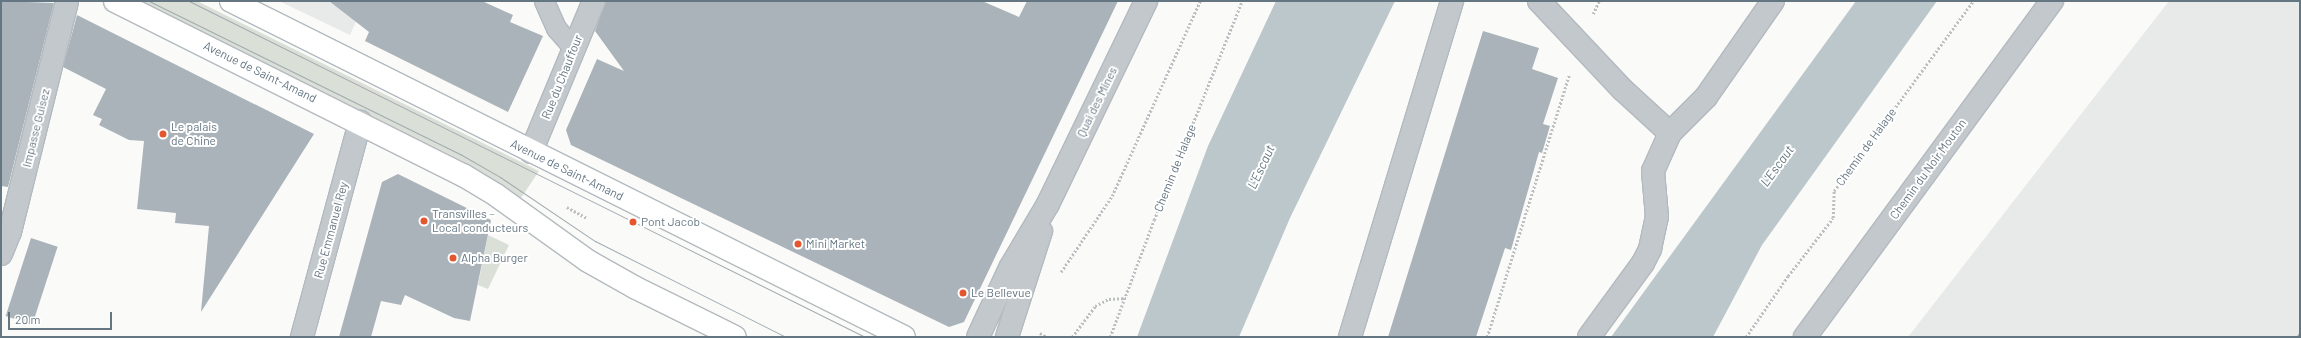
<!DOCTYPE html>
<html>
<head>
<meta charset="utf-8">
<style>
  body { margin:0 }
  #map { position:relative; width:2301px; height:338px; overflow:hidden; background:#fafaf8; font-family:Barlow,sans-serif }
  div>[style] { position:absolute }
  .built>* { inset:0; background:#e8e9e9 }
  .green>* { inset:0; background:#dadfd7 }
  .water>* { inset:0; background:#bbc7cb }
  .building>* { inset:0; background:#aab3b9; transform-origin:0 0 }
  .path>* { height:2.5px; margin-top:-1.25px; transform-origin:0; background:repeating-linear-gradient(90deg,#bbbfc2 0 2px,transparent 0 4px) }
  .roads { filter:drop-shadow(1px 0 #b3babf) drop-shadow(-1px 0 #b3babf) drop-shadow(0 1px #b3babf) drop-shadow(0 -1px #b3babf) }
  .lane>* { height:19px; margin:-9.5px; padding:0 9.5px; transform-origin:9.5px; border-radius:9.5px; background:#c3c8cc }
  .street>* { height:22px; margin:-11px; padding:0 11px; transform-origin:11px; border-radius:11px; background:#c3c8cc }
  .secondary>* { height:22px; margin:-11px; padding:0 11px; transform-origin:11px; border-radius:11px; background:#fff }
  .tram>* { height:1px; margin:-0.5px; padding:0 0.5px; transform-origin:0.5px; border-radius:0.5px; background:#a2aab0 }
  .rail>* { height:3px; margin-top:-1.5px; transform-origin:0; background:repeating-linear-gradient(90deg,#a2aab0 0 6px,transparent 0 9px) }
  .dots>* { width:11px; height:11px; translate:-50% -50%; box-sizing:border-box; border:2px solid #fff; border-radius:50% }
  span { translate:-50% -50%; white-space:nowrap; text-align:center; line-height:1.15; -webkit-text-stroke:4px #fff; paint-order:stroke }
  .street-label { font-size:12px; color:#657683 }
  .poi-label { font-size:12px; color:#657683 }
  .left { translate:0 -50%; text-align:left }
  .water-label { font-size:13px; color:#60757c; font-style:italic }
  .frame { position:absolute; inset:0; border:2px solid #657683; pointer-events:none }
  .scale { position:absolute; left:8px; top:312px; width:104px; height:18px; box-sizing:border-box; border:2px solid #657683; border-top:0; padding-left:5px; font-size:12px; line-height:14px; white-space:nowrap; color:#657683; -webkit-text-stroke:3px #fff; paint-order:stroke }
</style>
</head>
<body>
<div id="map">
  <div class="built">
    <i style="clip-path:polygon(279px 1px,365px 1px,350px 35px)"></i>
    <i style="clip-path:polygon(2169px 1px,2300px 1px,2300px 337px,1908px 337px)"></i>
  </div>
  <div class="green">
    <i style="clip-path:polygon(141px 1px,197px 1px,539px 171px,521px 198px,462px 161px)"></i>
    <i style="clip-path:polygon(488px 235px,509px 245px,488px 289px,478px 285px)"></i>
  </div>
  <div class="water">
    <i style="clip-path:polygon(1276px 1px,1395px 1px,1290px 218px,1239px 337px,1137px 337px,1208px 146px)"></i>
    <i style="clip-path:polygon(1856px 1px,1937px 1px,1762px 245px,1713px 337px,1611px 337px)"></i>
  </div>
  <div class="building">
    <i style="clip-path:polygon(1px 1px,54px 3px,8px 187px,1px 186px)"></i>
    <i style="clip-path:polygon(329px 1px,482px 1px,513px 15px,510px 22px,543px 36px,508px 112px,365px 41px,369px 32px)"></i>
    <i style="clip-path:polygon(606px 1px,982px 1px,1019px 17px,1027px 1px,1118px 1px,964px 322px,949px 327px,571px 145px,566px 130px,597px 59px,624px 71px,595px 31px)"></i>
    <i style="clip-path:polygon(77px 15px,314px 134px,201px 312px,209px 226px,175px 223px,176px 213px,137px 209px,144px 141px,129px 140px,99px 125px,102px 119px,93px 115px,106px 89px,63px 67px)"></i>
    <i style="clip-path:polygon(1483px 31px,1539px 48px,1532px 69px,1558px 78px,1543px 124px,1550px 126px,1542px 153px,1539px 152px,1511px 250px,1505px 248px,1476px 337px,1388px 337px)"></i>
    <i style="clip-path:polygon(398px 174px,491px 220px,470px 321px,454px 318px,405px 295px,401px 305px,381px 301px,371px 337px,339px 337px,382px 182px)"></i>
    <i style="left:31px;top:238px;width:28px;height:82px;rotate:18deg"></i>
  </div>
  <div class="path">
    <i style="left:1593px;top:14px;width:14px;rotate:-65deg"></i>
    <i style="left:567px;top:207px;width:23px;rotate:29deg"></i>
    <i style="left:1061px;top:272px;width:92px;rotate:-56.1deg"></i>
    <i style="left:1112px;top:196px;width:214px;rotate:-65.7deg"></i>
    <i style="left:1040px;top:333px;width:8px;rotate:30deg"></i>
    <i style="left:1072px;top:337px;width:39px;rotate:-53deg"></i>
    <i style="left:1095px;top:306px;width:16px;rotate:-27deg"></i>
    <i style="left:1109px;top:299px;width:17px;rotate:-3deg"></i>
    <i style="left:1110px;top:337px;width:125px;rotate:-69.4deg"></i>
    <i style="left:1154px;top:220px;width:236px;rotate:-68.1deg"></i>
    <i style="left:1487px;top:337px;width:274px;rotate:-72.6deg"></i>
    <i style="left:1746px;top:337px;width:74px;rotate:-55.5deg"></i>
    <i style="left:1788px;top:276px;width:73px;rotate:-52.2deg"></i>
    <i style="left:1833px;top:218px;width:27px;rotate:-88deg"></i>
    <i style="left:1834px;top:191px;width:235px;rotate:-53.8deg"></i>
  </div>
  <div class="roads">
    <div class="lane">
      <i style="left:544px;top:1px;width:30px;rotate:66deg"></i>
      <i style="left:556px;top:28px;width:28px;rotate:49deg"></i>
    </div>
    <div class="street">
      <i style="left:1539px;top:1px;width:122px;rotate:46.7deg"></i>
      <i style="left:1623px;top:90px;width:64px;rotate:42.5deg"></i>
      <i style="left:1670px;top:133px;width:51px;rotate:-45deg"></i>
      <i style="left:1706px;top:97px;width:117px;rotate:-55.1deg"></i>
      <i style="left:531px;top:152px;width:164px;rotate:-67.4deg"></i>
      <i style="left:1px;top:254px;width:24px;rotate:-68deg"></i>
      <i style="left:10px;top:232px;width:238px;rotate:-76.1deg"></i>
      <i style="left:302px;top:337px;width:223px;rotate:-74.9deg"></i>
      <i style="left:978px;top:337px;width:76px;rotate:-65.1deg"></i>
      <i style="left:1010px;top:268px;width:74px;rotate:-59.3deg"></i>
      <i style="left:1048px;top:204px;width:225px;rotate:-64.2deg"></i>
      <i style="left:1007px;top:337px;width:111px;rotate:-72.2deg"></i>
      <i style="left:1350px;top:337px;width:351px;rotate:-73.1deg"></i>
      <i style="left:1589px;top:337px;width:92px;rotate:-53.9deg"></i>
      <i style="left:1643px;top:263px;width:16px;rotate:-63deg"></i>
      <i style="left:1650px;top:249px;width:33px;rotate:-78deg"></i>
      <i style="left:1657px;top:217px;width:46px;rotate:-95deg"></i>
      <i style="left:1653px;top:171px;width:42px;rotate:-65.9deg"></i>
      <i style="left:1805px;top:337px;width:417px;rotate:-53.7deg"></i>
    </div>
    <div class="secondary">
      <i style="left:115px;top:1px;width:389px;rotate:26.6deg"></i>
      <i style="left:463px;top:175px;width:39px;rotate:31deg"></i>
      <i style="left:496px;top:195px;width:113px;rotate:35.7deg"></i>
      <i style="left:588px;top:261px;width:55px;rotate:29.4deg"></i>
      <i style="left:636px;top:288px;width:110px;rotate:26.3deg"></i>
      <i style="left:231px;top:1px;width:752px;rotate:26.53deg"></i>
    </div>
  </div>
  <div class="tram">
    <i style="left:149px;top:1px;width:347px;rotate:26.2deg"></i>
    <i style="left:460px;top:154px;width:46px;rotate:29.9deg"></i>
    <i style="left:500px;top:177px;width:115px;rotate:34deg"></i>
    <i style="left:595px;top:241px;width:214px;rotate:26.7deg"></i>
    <i style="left:189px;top:1px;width:755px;rotate:26.43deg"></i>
  </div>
  <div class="rail">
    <i style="left:2298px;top:337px;width:4px;rotate:-56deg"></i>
  </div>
  <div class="dots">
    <i style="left:163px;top:134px;background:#e4572e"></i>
    <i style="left:424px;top:221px;background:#e4572e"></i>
    <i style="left:633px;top:222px;background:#e4572e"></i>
    <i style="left:798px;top:244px;background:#e4572e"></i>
    <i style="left:453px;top:258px;background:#e4572e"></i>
    <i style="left:963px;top:293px;background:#e4572e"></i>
  </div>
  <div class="street-label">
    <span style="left:260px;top:72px;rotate:26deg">Avenue de Saint-Amand</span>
    <span style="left:562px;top:77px;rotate:-68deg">Rue du Chauffour</span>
    <span style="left:1097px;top:102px;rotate:-64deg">Quai des Mines</span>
    <span style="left:36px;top:128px;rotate:-76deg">Impasse Guisez</span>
    <span style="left:1866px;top:147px;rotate:-54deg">Chemin de Halage</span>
    <span style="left:1175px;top:168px;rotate:-68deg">Chemin de Halage</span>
    <span style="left:1928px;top:169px;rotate:-54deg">Chemin du Noir Mouton</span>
    <span style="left:567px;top:170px;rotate:26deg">Avenue de Saint-Amand</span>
    <span style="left:331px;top:230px;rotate:-75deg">Rue Emmanuel Rey</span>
  </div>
  <div class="poi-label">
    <span class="left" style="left:171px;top:134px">Le palais<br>de Chine</span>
    <span class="left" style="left:432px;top:221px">Transvilles –<br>Local conducteurs</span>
    <span class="left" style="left:641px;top:222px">Pont Jacob</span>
    <span class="left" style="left:806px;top:244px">Mini Market</span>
    <span class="left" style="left:461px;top:258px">Alpha Burger</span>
    <span class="left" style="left:971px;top:293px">Le Bellevue</span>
  </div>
  <div class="water-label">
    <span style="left:1777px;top:166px;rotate:-54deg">L'Escaut</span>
    <span style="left:1261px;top:167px;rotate:-65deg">L'Escaut</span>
  </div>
  <div class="frame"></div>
  <div class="scale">20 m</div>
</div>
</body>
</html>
